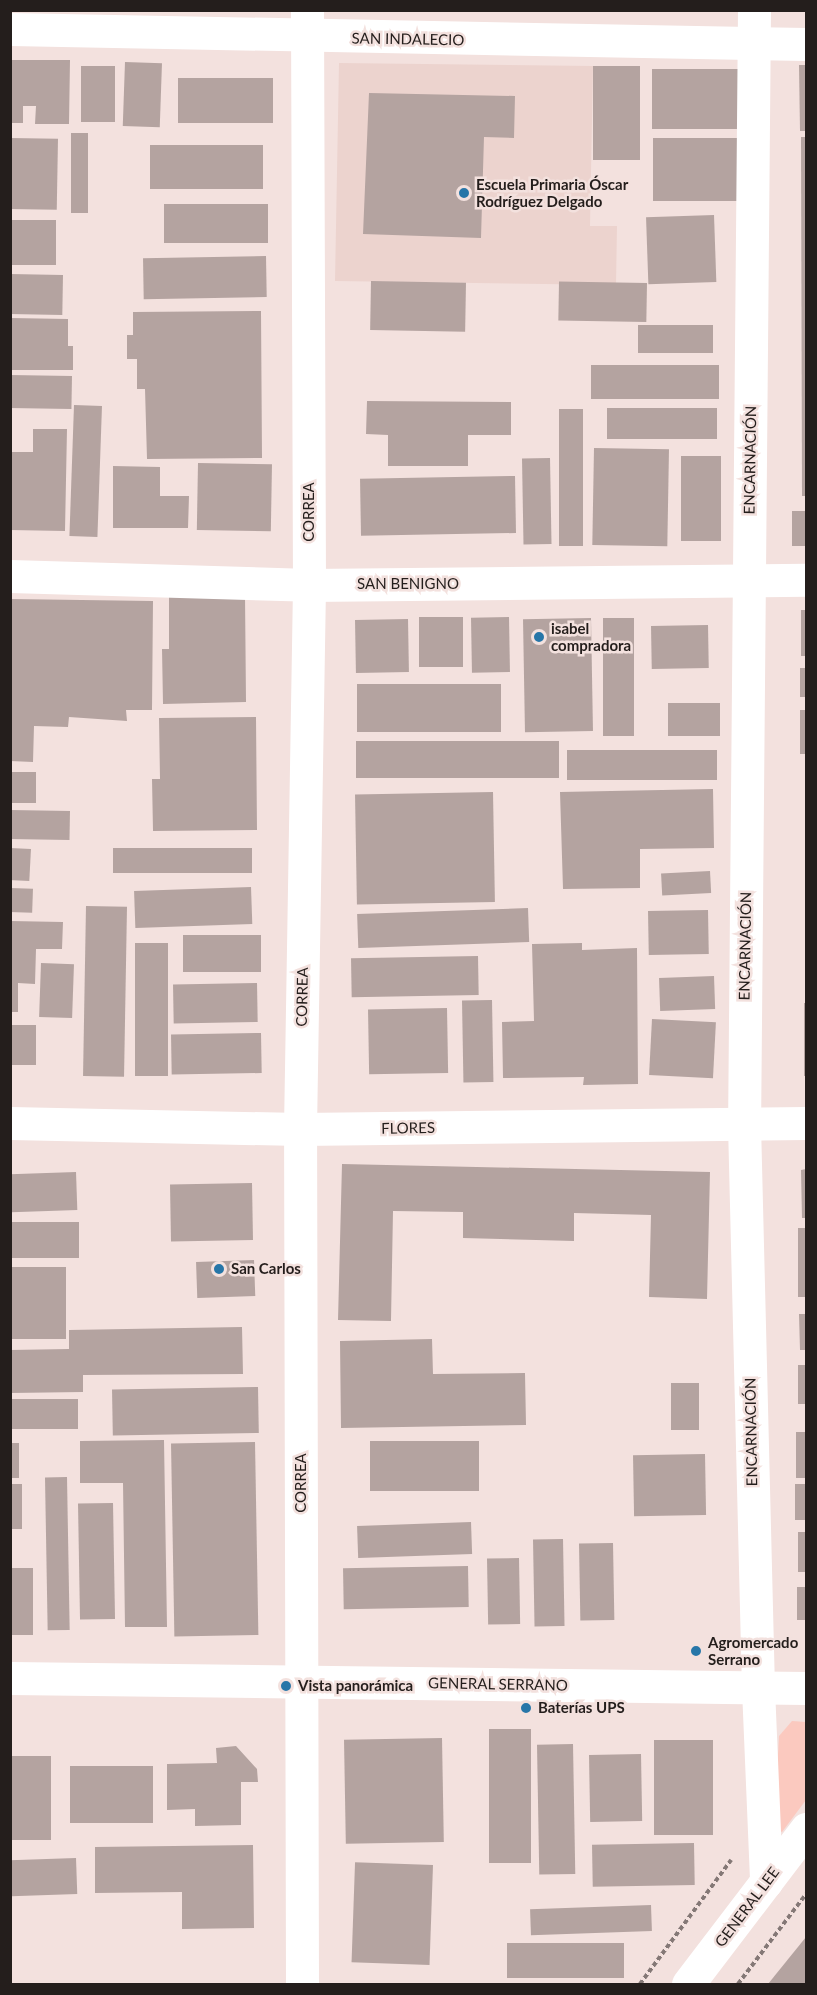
<!DOCTYPE html>
<html>
<head>
<meta charset="utf-8">
<style>
  body { margin:0 }
  #map { position:relative; width:817px; height:1995px; overflow:hidden; background:#f3e1de; font-family:Lato,sans-serif }
  div>[style] { position:absolute }
  .built>* { inset:0; background:#ecd3ce }
  .green>* { inset:0; background:#fbc9bf }
  .building>* { inset:0; background:#b4a3a0; transform-origin:0 0 }
  .path>* { height:4px; margin-top:-2px; transform-origin:0; background:repeating-linear-gradient(90deg,#847876 0 4.5px,transparent 0 7.5px) }
  .minor>* { height:33px; margin:-16.5px; padding:0 16.5px; transform-origin:16.5px; border-radius:16.5px; background:#fff }
  .dots>* { width:16px; height:16px; translate:-50% -50%; box-sizing:border-box; border:3px solid #f3e1de; border-radius:50% }
  span { translate:-50% -50%; white-space:nowrap; text-align:center; line-height:1.15; -webkit-text-stroke:5px #f3e1de; paint-order:stroke }
  .street-label { font-size:15px; color:#241e1c }
  .poi-label { font-size:15px; color:#241e1c; font-weight:700 }
  .left { translate:0 -50%; text-align:left }
  .frame { position:absolute; inset:0; border:12px solid #241e1c; pointer-events:none }
</style>
</head>
<body>
<div id="map">
  <div class="built">
    <i style="clip-path:polygon(339px 63px,593px 66px,590px 226px,617px 226px,616px 285px,335px 281px)"></i>
  </div>
  <div class="green">
    <i style="clip-path:polygon(792px 1721px,806px 1722px,806px 1800px,782px 1832px,774px 1828px,779px 1736px)"></i>
  </div>
  <div class="building">
    <i style="clip-path:polygon(10px 60px,70px 60px,69px 124px,35px 124px,36px 106px,23px 106px,23px 123px,10px 123px)"></i>
    <i style="left:125px;top:62px;width:37px;height:64px;rotate:2deg"></i>
    <i style="clip-path:polygon(799px 65px,806px 65px,806px 131px,800px 131px)"></i>
    <i style="left:81px;top:66px;width:34px;height:56px"></i>
    <i style="left:593px;top:66px;width:47px;height:94px"></i>
    <i style="left:652px;top:69px;width:88px;height:60px"></i>
    <i style="left:273px;top:78px;width:45px;height:95px;rotate:90deg"></i>
    <i style="clip-path:polygon(369px 93px,515px 96px,514px 138px,484px 137px,481px 238px,363px 234px)"></i>
    <i style="left:71px;top:133px;width:17px;height:80px"></i>
    <i style="clip-path:polygon(801px 137px,806px 137px,806px 496px,802px 496px)"></i>
    <i style="left:10px;top:138px;width:48px;height:71px;rotate:1deg"></i>
    <i style="left:653px;top:138px;width:84px;height:63px"></i>
    <i style="left:263px;top:145px;width:44px;height:113px;rotate:90deg"></i>
    <i style="left:268px;top:204px;width:39px;height:104px;rotate:90deg"></i>
    <i style="left:714px;top:215px;width:67px;height:68px;rotate:88deg"></i>
    <i style="left:10px;top:220px;width:46px;height:45px"></i>
    <i style="left:266px;top:256px;width:41px;height:123px;rotate:89deg"></i>
    <i style="left:10px;top:274px;width:53px;height:40px;rotate:1deg"></i>
    <i style="left:371px;top:281px;width:95px;height:49px;rotate:1deg"></i>
    <i style="left:647px;top:283px;width:39px;height:88px;rotate:91deg"></i>
    <i style="clip-path:polygon(261px 311px,262px 458px,147px 459px,145px 389px,137px 389px,137px 359px,127px 359px,127px 335px,133px 335px,133px 312px)"></i>
    <i style="clip-path:polygon(10px 318px,68px 319px,68px 346px,73px 346px,73px 370px,10px 370px)"></i>
    <i style="left:713px;top:325px;width:28px;height:75px;rotate:90deg"></i>
    <i style="left:719px;top:365px;width:34px;height:128px;rotate:90deg"></i>
    <i style="left:10px;top:375px;width:62px;height:33px;rotate:1deg"></i>
    <i style="clip-path:polygon(367px 401px,511px 402px,511px 435px,468px 435px,468px 466px,388px 466px,388px 435px,366px 434px)"></i>
    <i style="left:74px;top:405px;width:28px;height:131px;rotate:2deg"></i>
    <i style="left:717px;top:408px;width:31px;height:110px;rotate:90deg"></i>
    <i style="left:559px;top:409px;width:24px;height:137px"></i>
    <i style="clip-path:polygon(33px 429px,67px 429px,65px 531px,10px 530px,10px 452px,33px 452px)"></i>
    <i style="left:594px;top:448px;width:75px;height:97px;rotate:1deg"></i>
    <i style="left:681px;top:456px;width:40px;height:85px"></i>
    <i style="left:550px;top:458px;width:86px;height:28px;rotate:89deg"></i>
    <i style="left:198px;top:463px;width:74px;height:67px;rotate:1deg"></i>
    <i style="clip-path:polygon(113px 466px,160px 467px,160px 496px,189px 496px,188px 528px,113px 528px)"></i>
    <i style="left:515px;top:476px;width:57px;height:155px;rotate:89deg"></i>
    <i style="left:806px;top:511px;width:35px;height:14px;rotate:90deg"></i>
    <i style="clip-path:polygon(245px 595px,246px 702px,163px 704px,162px 649px,169px 649px,169px 597px)"></i>
    <i style="clip-path:polygon(10px 599px,153px 601px,152px 710px,126px 710px,127px 721px,69px 717px,68px 727px,34px 726px,33px 762px,10px 761px)"></i>
    <i style="left:801px;top:610px;width:5px;height:46px"></i>
    <i style="left:419px;top:617px;width:44px;height:50px"></i>
    <i style="left:509px;top:617px;width:55px;height:38px;rotate:89deg"></i>
    <i style="left:591px;top:618px;width:113px;height:68px;rotate:89deg"></i>
    <i style="left:634px;top:618px;width:118px;height:31px;rotate:90deg"></i>
    <i style="left:408px;top:619px;width:53px;height:53px;rotate:89deg"></i>
    <i style="left:708px;top:625px;width:43px;height:57px;rotate:89deg"></i>
    <i style="left:800px;top:668px;width:6px;height:29px"></i>
    <i style="left:501px;top:684px;width:48px;height:144px;rotate:90deg"></i>
    <i style="left:668px;top:703px;width:52px;height:33px"></i>
    <i style="left:800px;top:710px;width:6px;height:44px"></i>
    <i style="clip-path:polygon(256px 717px,257px 830px,153px 831px,152px 779px,160px 779px,159px 718px)"></i>
    <i style="left:559px;top:741px;width:37px;height:203px;rotate:90deg"></i>
    <i style="left:717px;top:750px;width:30px;height:150px;rotate:90deg"></i>
    <i style="left:10px;top:772px;width:26px;height:31px"></i>
    <i style="clip-path:polygon(713px 789px,714px 848px,640px 849px,640px 888px,563px 889px,560px 792px)"></i>
    <i style="left:493px;top:792px;width:110px;height:138px;rotate:89deg"></i>
    <i style="left:10px;top:810px;width:60px;height:29px;rotate:1deg"></i>
    <i style="left:10px;top:848px;width:21px;height:32px;rotate:3deg"></i>
    <i style="left:252px;top:848px;width:25px;height:139px;rotate:90deg"></i>
    <i style="left:710px;top:871px;width:22px;height:49px;rotate:87deg"></i>
    <i style="left:251px;top:887px;width:37px;height:117px;rotate:88deg"></i>
    <i style="left:10px;top:888px;width:23px;height:24px;rotate:2deg"></i>
    <i style="left:86px;top:906px;width:41px;height:170px;rotate:1deg"></i>
    <i style="left:528px;top:908px;width:34px;height:171px;rotate:88deg"></i>
    <i style="left:708px;top:910px;width:44px;height:60px;rotate:89deg"></i>
    <i style="clip-path:polygon(10px 921px,63px 922px,62px 949px,36px 949px,35px 984px,18px 983px,18px 1012px,10px 1012px)"></i>
    <i style="left:261px;top:935px;width:37px;height:78px;rotate:90deg"></i>
    <i style="left:135px;top:943px;width:33px;height:133px"></i>
    <i style="clip-path:polygon(582px 943px,582px 950px,637px 948px,638px 1084px,583px 1085px,584px 1077px,503px 1078px,502px 1022px,534px 1021px,532px 944px)"></i>
    <i style="left:478px;top:956px;width:39px;height:127px;rotate:89deg"></i>
    <i style="left:41px;top:963px;width:33px;height:54px;rotate:2deg"></i>
    <i style="left:714px;top:976px;width:33px;height:55px;rotate:88deg"></i>
    <i style="left:257px;top:983px;width:39px;height:84px;rotate:89deg"></i>
    <i style="left:492px;top:1000px;width:82px;height:30px;rotate:89deg"></i>
    <i style="left:804px;top:1003px;width:2px;height:73px"></i>
    <i style="left:447px;top:1008px;width:65px;height:79px;rotate:89deg"></i>
    <i style="left:652px;top:1019px;width:64px;height:56px;rotate:3deg"></i>
    <i style="left:10px;top:1025px;width:26px;height:40px"></i>
    <i style="left:261px;top:1033px;width:40px;height:90px;rotate:89deg"></i>
    <i style="clip-path:polygon(342px 1164px,710px 1172px,707px 1299px,649px 1297px,651px 1215px,574px 1213px,574px 1241px,463px 1238px,463px 1212px,393px 1211px,391px 1321px,338px 1320px)"></i>
    <i style="clip-path:polygon(806px 1169px,806px 1218px,802px 1218px,801px 1170px)"></i>
    <i style="left:76px;top:1172px;width:38px;height:66px;rotate:88deg"></i>
    <i style="left:252px;top:1183px;width:57px;height:82px;rotate:89deg"></i>
    <i style="left:79px;top:1222px;width:36px;height:69px;rotate:90deg"></i>
    <i style="left:798px;top:1228px;width:8px;height:69px"></i>
    <i style="left:254px;top:1260px;width:36px;height:58px;rotate:88deg"></i>
    <i style="left:66px;top:1267px;width:72px;height:56px;rotate:90deg"></i>
    <i style="clip-path:polygon(799px 1314px,806px 1314px,806px 1350px,800px 1350px)"></i>
    <i style="clip-path:polygon(242px 1327px,243px 1374px,83px 1375px,83px 1392px,10px 1393px,10px 1350px,69px 1349px,69px 1330px)"></i>
    <i style="clip-path:polygon(432px 1339px,433px 1374px,525px 1373px,526px 1425px,341px 1428px,340px 1341px)"></i>
    <i style="left:798px;top:1365px;width:8px;height:39px"></i>
    <i style="left:671px;top:1383px;width:28px;height:47px"></i>
    <i style="left:258px;top:1387px;width:46px;height:146px;rotate:89deg"></i>
    <i style="left:78px;top:1399px;width:30px;height:68px;rotate:90deg"></i>
    <i style="left:796px;top:1432px;width:10px;height:46px"></i>
    <i style="clip-path:polygon(164px 1440px,167px 1627px,125px 1627px,123px 1483px,80px 1483px,80px 1441px)"></i>
    <i style="left:479px;top:1441px;width:50px;height:109px;rotate:90deg"></i>
    <i style="left:255px;top:1442px;width:193px;height:84px;rotate:89deg"></i>
    <i style="left:10px;top:1443px;width:9px;height:35px"></i>
    <i style="left:705px;top:1454px;width:61px;height:72px;rotate:89deg"></i>
    <i style="left:67px;top:1477px;width:153px;height:22px;rotate:89deg"></i>
    <i style="left:10px;top:1484px;width:12px;height:45px"></i>
    <i style="left:795px;top:1484px;width:11px;height:36px"></i>
    <i style="left:113px;top:1503px;width:116px;height:35px;rotate:89deg"></i>
    <i style="left:471px;top:1522px;width:32px;height:114px;rotate:88deg"></i>
    <i style="left:798px;top:1532px;width:8px;height:40px"></i>
    <i style="left:563px;top:1539px;width:87px;height:30px;rotate:89deg"></i>
    <i style="left:613px;top:1543px;width:77px;height:34px;rotate:89deg"></i>
    <i style="left:519px;top:1558px;width:66px;height:32px;rotate:89deg"></i>
    <i style="left:468px;top:1566px;width:41px;height:125px;rotate:89deg"></i>
    <i style="left:10px;top:1568px;width:23px;height:67px"></i>
    <i style="left:797px;top:1587px;width:9px;height:33px"></i>
    <i style="left:531px;top:1729px;width:134px;height:42px;rotate:90deg"></i>
    <i style="left:442px;top:1738px;width:104px;height:98px;rotate:89deg"></i>
    <i style="left:654px;top:1740px;width:59px;height:95px"></i>
    <i style="left:573px;top:1744px;width:130px;height:36px;rotate:89deg"></i>
    <i style="clip-path:polygon(236px 1746px,257px 1769px,258px 1782px,241px 1782px,241px 1825px,195px 1826px,195px 1809px,167px 1810px,167px 1764px,217px 1763px,216px 1748px)"></i>
    <i style="left:641px;top:1754px;width:67px;height:52px;rotate:89deg"></i>
    <i style="left:10px;top:1756px;width:41px;height:84px"></i>
    <i style="left:153px;top:1766px;width:57px;height:83px;rotate:90deg"></i>
    <i style="left:694px;top:1843px;width:42px;height:102px;rotate:89deg"></i>
    <i style="clip-path:polygon(253px 1845px,254px 1928px,182px 1929px,182px 1892px,95px 1893px,95px 1847px)"></i>
    <i style="left:76px;top:1858px;width:36px;height:66px;rotate:88deg"></i>
    <i style="left:433px;top:1865px;width:100px;height:78px;rotate:92deg"></i>
    <i style="left:651px;top:1905px;width:26px;height:121px;rotate:88deg"></i>
    <i style="clip-path:polygon(806px 1937px,806px 1984px,768px 1984px)"></i>
    <i style="left:624px;top:1943px;width:35px;height:117px;rotate:90deg"></i>
  </div>
  <div class="path">
    <i style="left:640px;top:1984px;width:154px;rotate:-53.7deg"></i>
    <i style="left:738px;top:1984px;width:113px;rotate:-52.9deg"></i>
  </div>
  <div class="minor">
    <i style="left:754px;top:10px;width:1114px;rotate:90.51deg"></i>
    <i style="left:744px;top:1124px;width:564px;rotate:88.58deg"></i>
    <i style="left:758px;top:1688px;width:194px;rotate:87.6deg"></i>
    <i style="left:10px;top:29px;width:796px;rotate:1.08deg"></i>
    <i style="left:10px;top:576px;width:299px;rotate:1.7deg"></i>
    <i style="left:309px;top:585px;width:497px;rotate:-0.6deg"></i>
    <i style="left:10px;top:1123px;width:290px;rotate:1.2deg"></i>
    <i style="left:300px;top:1129px;width:506px;rotate:-0.68deg"></i>
    <i style="left:10px;top:1678px;width:796px;rotate:0.72deg"></i>
    <i style="left:302px;top:1984px;width:855px;rotate:-90.13deg"></i>
    <i style="left:300px;top:1129px;width:544px;rotate:-89.05deg"></i>
    <i style="left:309px;top:585px;width:575px;rotate:-90.2deg"></i>
    <i style="left:688px;top:1984px;width:195px;rotate:-52.7deg"></i>
  </div>
  <div class="dots">
    <i style="left:464px;top:193px;background:#2776a8"></i>
    <i style="left:539px;top:637px;background:#2776a8"></i>
    <i style="left:219px;top:1269px;background:#2776a8"></i>
    <i style="left:696px;top:1651px;background:#2776a8"></i>
    <i style="left:286px;top:1686px;background:#2776a8"></i>
    <i style="left:526px;top:1708px;background:#2776a8"></i>
  </div>
  <div class="street-label">
    <span style="left:408px;top:39px;rotate:1deg">SAN INDALECIO</span>
    <span style="left:750px;top:460px;rotate:-89deg">ENCARNACIÓN</span>
    <span style="left:309px;top:512px;rotate:-90deg">CORREA</span>
    <span style="left:408px;top:584px">SAN BENIGNO</span>
    <span style="left:745px;top:946px;rotate:-89deg">ENCARNACIÓN</span>
    <span style="left:302px;top:997px;rotate:-89deg">CORREA</span>
    <span style="left:408px;top:1128px;rotate:-1deg">FLORES</span>
    <span style="left:751px;top:1432px;rotate:-91deg">ENCARNACIÓN</span>
    <span style="left:301px;top:1483px;rotate:-90deg">CORREA</span>
    <span style="left:498px;top:1684px;rotate:1deg">GENERAL SERRANO</span>
    <span style="left:747px;top:1907px;rotate:-53deg">GENERAL LEE</span>
  </div>
  <div class="poi-label">
    <span class="left" style="left:476px;top:193px">Escuela Primaria Óscar<br>Rodríguez Delgado</span>
    <span class="left" style="left:551px;top:637px">isabel<br>compradora</span>
    <span class="left" style="left:231px;top:1269px">San Carlos</span>
    <span class="left" style="left:708px;top:1651px">Agromercado<br>Serrano</span>
    <span class="left" style="left:298px;top:1686px">Vista panorámica</span>
    <span class="left" style="left:538px;top:1708px">Baterías UPS</span>
  </div>
  <div class="frame"></div>
</div>
</body>
</html>
